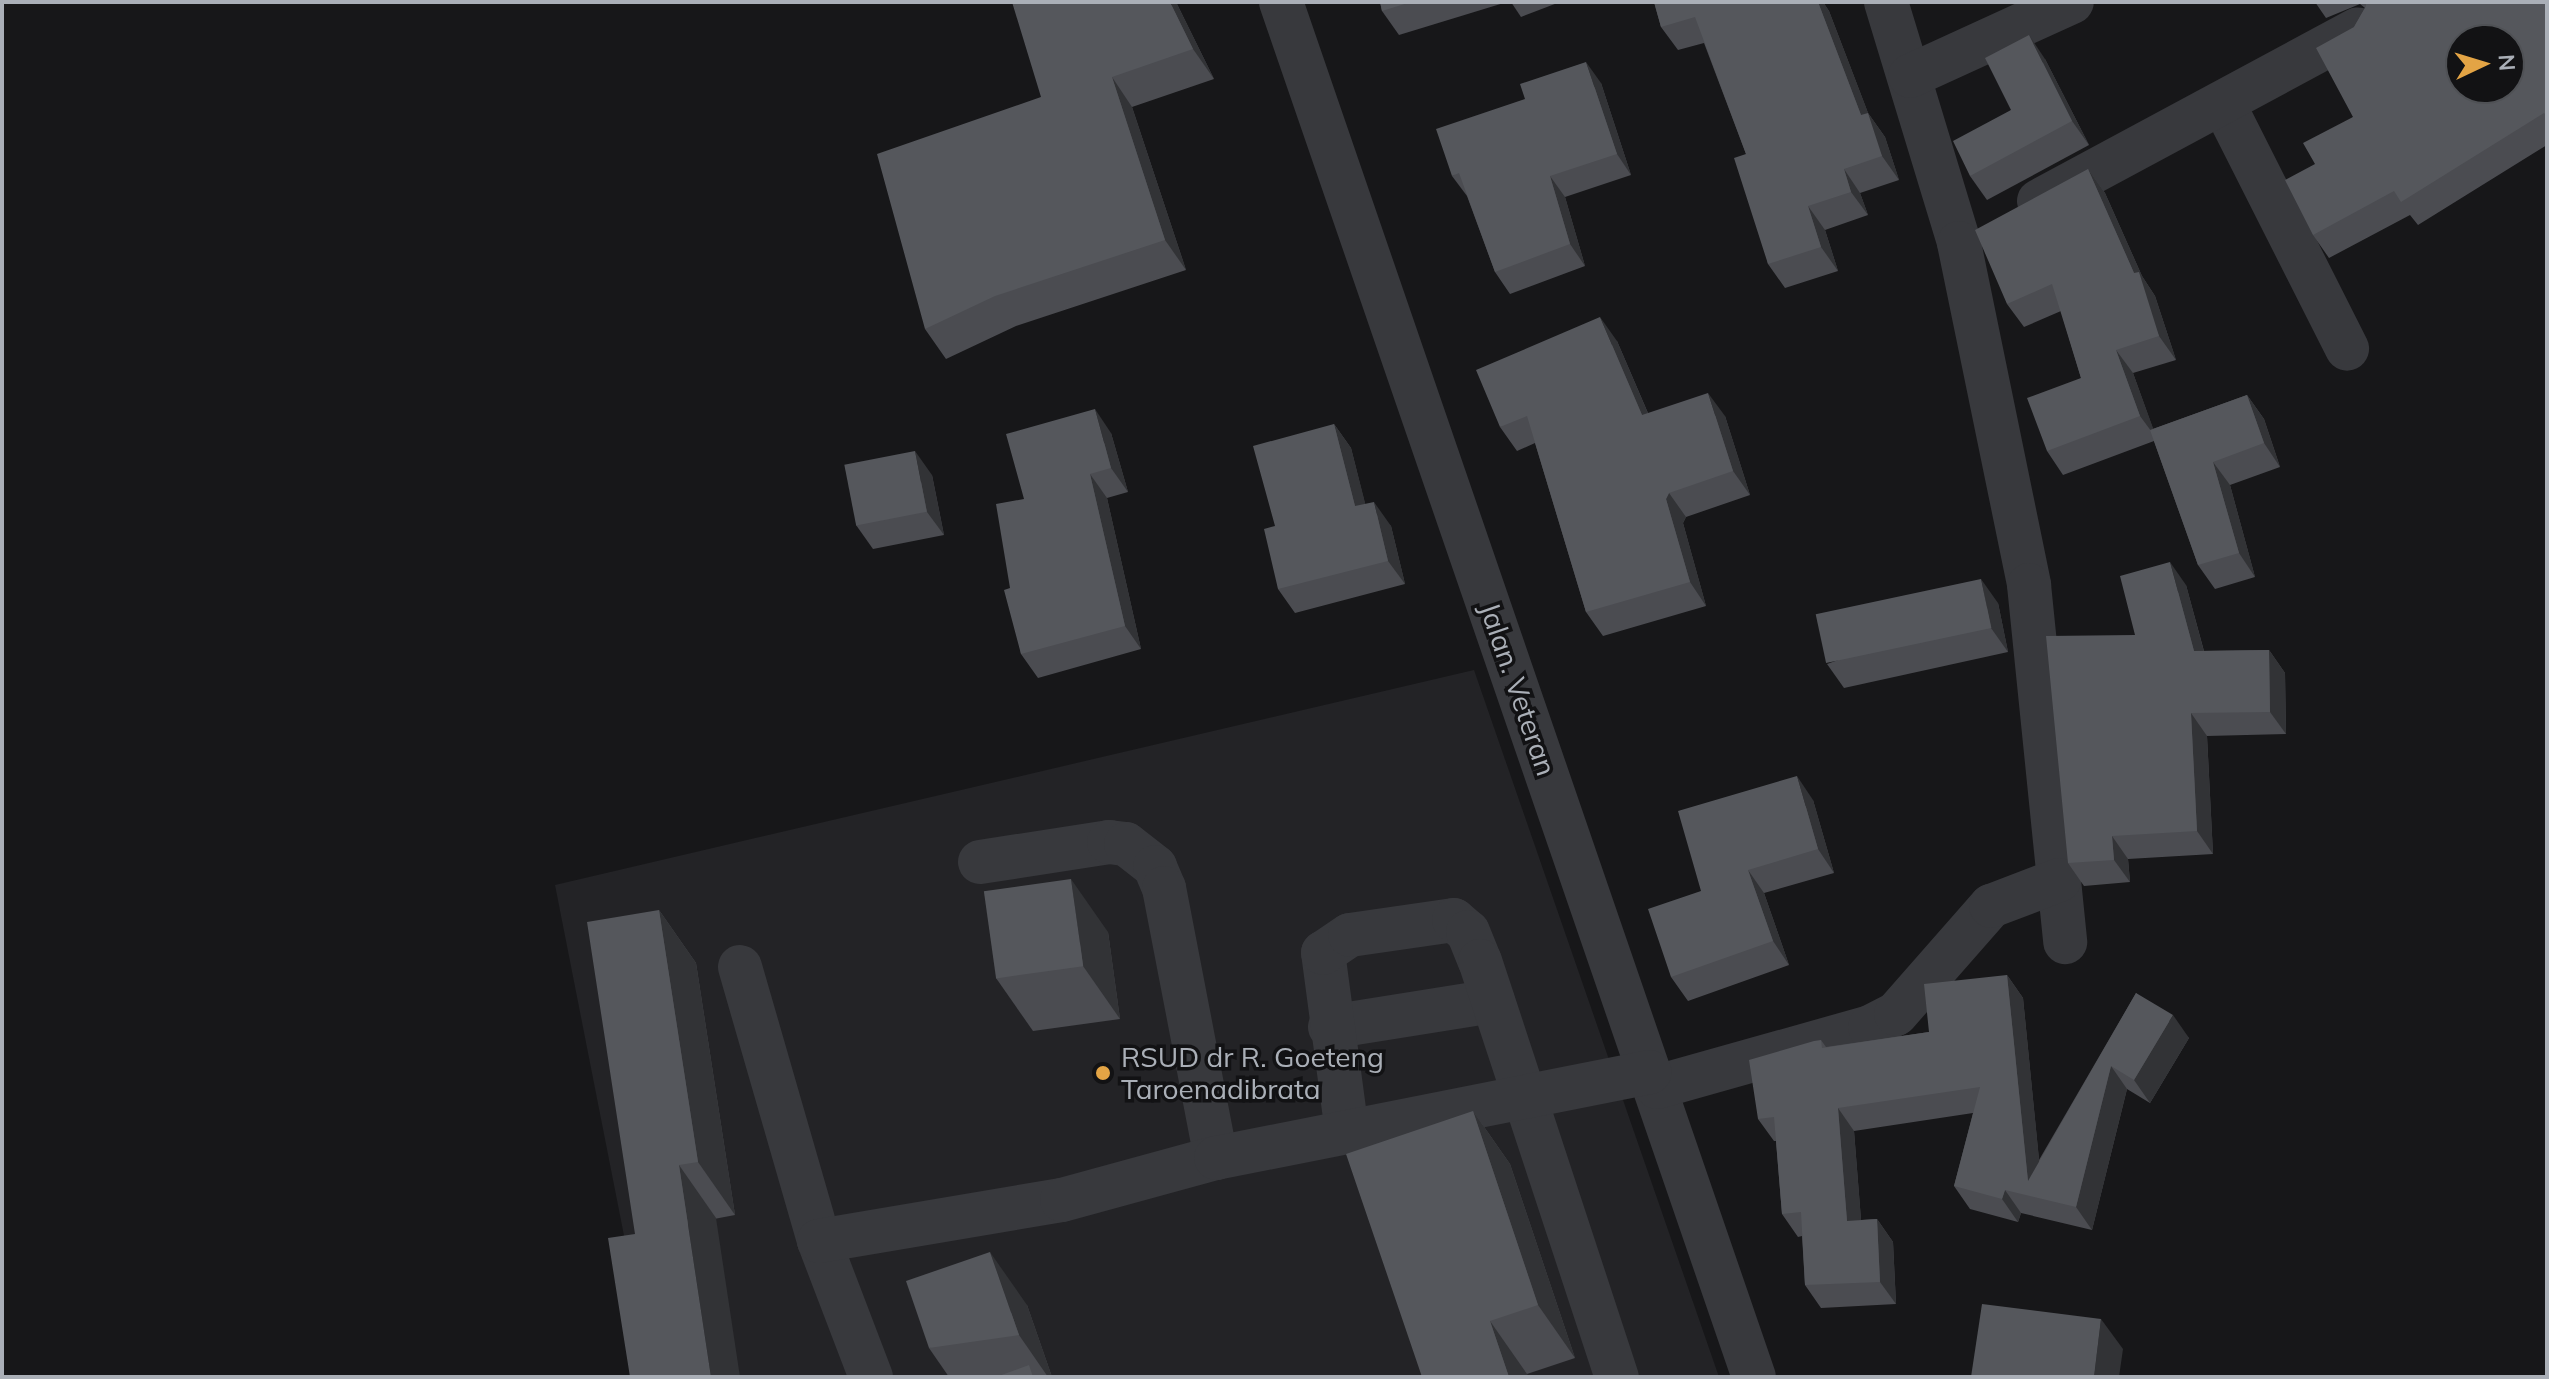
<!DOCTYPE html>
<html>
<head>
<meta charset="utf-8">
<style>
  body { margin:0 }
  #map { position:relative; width:2549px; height:1379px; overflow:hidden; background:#171719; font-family:Mulish,sans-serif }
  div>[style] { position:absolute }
  .built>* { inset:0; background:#232326 }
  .minor>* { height:44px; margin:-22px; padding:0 22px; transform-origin:22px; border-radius:22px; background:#38393d }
  .wall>* { inset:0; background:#4b4c51 }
  .shaded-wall>* { inset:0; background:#323336 }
  .building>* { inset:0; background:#55575c; transform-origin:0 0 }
  .dots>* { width:22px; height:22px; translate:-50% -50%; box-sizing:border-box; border:4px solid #121214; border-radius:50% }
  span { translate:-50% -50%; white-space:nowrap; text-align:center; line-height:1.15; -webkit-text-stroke:7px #121214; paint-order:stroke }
  .street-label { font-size:28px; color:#aaafb7 }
  .poi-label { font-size:28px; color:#aaafb7 }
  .left { translate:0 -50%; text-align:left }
  .frame { position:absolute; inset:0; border:4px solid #aaafb7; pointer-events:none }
  .north { position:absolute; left:2445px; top:24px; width:80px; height:80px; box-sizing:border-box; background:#121214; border:2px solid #4f5155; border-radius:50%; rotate:86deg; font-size:22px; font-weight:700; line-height:32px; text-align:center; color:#aaafb7 }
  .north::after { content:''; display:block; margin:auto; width:28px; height:36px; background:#e3a445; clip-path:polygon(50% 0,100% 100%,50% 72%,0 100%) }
</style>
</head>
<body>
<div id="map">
  <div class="built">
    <i style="clip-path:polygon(1474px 670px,1719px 1377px,636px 1377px,629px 1261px,555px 885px)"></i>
  </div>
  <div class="minor">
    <i style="left:1281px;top:2px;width:1454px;rotate:71.02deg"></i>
    <i style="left:1886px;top:2px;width:252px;rotate:73.1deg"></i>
    <i style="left:1959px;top:243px;width:349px;rotate:78.4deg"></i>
    <i style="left:2029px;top:585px;width:359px;rotate:84.2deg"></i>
    <i style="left:1910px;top:76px;width:178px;rotate:-24.6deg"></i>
    <i style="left:2224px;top:105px;width:273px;rotate:63.2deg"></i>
    <i style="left:2039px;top:201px;width:362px;rotate:-28.3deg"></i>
    <i style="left:980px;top:862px;width:131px;rotate:-8.8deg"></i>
    <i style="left:1109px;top:842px;width:17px;rotate:7deg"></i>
    <i style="left:1126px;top:844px;width:37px;rotate:38deg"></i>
    <i style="left:1155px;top:867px;width:23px;rotate:67deg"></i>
    <i style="left:1164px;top:888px;width:275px;rotate:79.1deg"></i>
    <i style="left:740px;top:967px;width:285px;rotate:73.9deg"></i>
    <i style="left:819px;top:1241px;width:146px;rotate:69.1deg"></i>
    <i style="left:1330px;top:1027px;width:165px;rotate:-9.1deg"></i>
    <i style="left:1657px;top:1087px;width:221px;rotate:-15.7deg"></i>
    <i style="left:1870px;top:1027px;width:29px;rotate:-27deg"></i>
    <i style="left:1896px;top:1014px;width:144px;rotate:-48.7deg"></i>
    <i style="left:1991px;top:906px;width:73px;rotate:-20.9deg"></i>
    <i style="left:1347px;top:1132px;width:181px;rotate:-97.6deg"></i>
    <i style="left:1323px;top:953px;width:32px;rotate:-34deg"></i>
    <i style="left:1350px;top:935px;width:105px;rotate:-8.2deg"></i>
    <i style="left:1454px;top:920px;width:18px;rotate:41deg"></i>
    <i style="left:1468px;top:932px;width:31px;rotate:68deg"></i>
    <i style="left:1480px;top:961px;width:438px;rotate:71.8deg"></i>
    <i style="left:819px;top:1241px;width:246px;rotate:-9.6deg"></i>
    <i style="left:1062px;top:1200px;width:160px;rotate:-15.3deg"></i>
    <i style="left:1216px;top:1158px;width:442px;rotate:-11.2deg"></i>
  </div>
  <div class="wall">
    <i style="clip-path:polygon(1176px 2px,1214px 79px,1132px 107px,1186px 270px,1016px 326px,946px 359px,925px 329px,1041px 97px)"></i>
    <i style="clip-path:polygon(1380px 2px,1507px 2px,1399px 35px,1382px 11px)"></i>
    <i style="clip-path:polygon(1511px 2px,1560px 2px,1521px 17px)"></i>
    <i style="clip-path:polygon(1654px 2px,1823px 2px,1829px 11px,1868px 113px,1885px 137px,1899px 180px,1860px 193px,1868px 215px,1825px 230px,1838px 271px,1785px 288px,1768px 264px,1746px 154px,1704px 43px,1678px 50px,1661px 27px)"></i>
    <i style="clip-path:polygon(2315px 2px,2547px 2px,2547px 145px,2418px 225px,2410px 215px,2329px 258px,2313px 235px,2315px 164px,2353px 117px,2354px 27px,2365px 8px,2360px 4px,2326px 18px)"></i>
    <i style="clip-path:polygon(2045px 59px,2089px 145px,1987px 200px,1970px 176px,2011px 110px)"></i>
    <i style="clip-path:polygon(1601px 83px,1631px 175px,1565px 197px,1585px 266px,1510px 294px,1495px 272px,1467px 196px,1452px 176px)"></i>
    <i style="clip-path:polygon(2088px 169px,2105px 193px,2142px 276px,2155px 296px,2176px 360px,2133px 373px,2153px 429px,2247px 395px,2264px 419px,2280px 467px,2230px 485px,2255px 577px,2215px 589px,2198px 565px,2154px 441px,2063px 475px,2047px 451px,2081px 378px,2061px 311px,2024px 327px,2007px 304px)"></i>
    <i style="clip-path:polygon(1617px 341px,1648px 413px,1725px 416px,1750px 495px,1686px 517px,1683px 523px,1706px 606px,1603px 636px,1586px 612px,1535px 443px,1517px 451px,1500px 427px)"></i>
    <i style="clip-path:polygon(1334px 424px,1351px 448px,1365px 504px,1391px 526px,1405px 584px,1295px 613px,1278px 589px,1275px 526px)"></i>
    <i style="clip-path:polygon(1111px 433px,1128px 492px,1107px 498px,1141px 649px,1038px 678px,1021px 654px,1010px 588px)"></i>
    <i style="clip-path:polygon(932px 475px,944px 535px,873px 549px,856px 525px)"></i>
    <i style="clip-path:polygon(2186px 585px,2204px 651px,2269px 650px,2285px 673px,2286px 734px,2207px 736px,2213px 854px,2128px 859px,2130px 882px,2084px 886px,2068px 863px,2135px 635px)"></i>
    <i style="clip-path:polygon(1998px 603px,2008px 652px,1844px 688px,1827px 664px)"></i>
    <i style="clip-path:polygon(1813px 800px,1834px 873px,1764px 893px,1789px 965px,1688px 1001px,1671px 977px,1701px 891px)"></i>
    <i style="clip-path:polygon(659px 910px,696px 963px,735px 1215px,635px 1234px)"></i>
    <i style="clip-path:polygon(1108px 932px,1120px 1019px,1033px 1031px,996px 978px)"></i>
    <i style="clip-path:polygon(2007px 975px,2023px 998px,2039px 1160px,2136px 993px,2189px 1038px,2150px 1103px,2127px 1089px,2092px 1230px,2021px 1213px,2018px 1222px,1970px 1209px,1954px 1186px,1973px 1113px,1854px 1131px,1861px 1220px,1877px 1219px,1893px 1242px,1896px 1304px,1821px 1308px,1805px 1285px,1802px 1236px,1798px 1237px,1782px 1214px,1776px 1141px,1774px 1141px,1758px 1119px,1821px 1040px,1826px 1047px,1929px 1032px)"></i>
    <i style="clip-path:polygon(1473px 1111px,1510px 1164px,1575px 1358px,1527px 1374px,1528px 1377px,1422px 1377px)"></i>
    <i style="clip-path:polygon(1027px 1305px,1052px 1377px,949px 1377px,929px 1348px)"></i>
  </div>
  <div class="shaded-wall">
    <i style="clip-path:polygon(1170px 2px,1176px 2px,1214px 79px,1193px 49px)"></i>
    <i style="clip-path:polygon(1818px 2px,1823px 2px,1829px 11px,1870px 118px,1868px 113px,1885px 137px,1899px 180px,1882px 156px,1861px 115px)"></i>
    <i style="clip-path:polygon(2029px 35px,2045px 59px,2089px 145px,2072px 121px)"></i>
    <i style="clip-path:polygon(1586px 62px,1601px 83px,1631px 175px,1617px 154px)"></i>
    <i style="clip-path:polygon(1112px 77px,1132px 107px,1186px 270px,1165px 240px)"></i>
    <i style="clip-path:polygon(1844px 169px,1860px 193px,1868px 215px,1851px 192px)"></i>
    <i style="clip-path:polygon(2088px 169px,2105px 193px,2142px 276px,2155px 296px,2176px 360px,2159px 336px,2134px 273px)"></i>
    <i style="clip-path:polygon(1550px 176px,1565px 197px,1585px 266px,1570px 244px)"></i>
    <i style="clip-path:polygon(1808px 206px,1825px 230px,1838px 271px,1821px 247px)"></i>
    <i style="clip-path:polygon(1600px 317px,1617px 341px,1659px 439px,1642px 415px)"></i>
    <i style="clip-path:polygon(2116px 350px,2133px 373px,2157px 439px,2140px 416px)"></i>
    <i style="clip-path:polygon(1708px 393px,1725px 416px,1750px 495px,1733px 471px)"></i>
    <i style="clip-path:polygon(2247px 395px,2264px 419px,2280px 467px,2264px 443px)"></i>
    <i style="clip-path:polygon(1095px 409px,1111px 433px,1128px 492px,1111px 468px)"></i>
    <i style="clip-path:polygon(1334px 424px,1351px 448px,1372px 530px,1355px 506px)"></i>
    <i style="clip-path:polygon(915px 451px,932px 475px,944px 535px,927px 512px)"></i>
    <i style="clip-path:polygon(2213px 462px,2230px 485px,2255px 577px,2239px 553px)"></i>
    <i style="clip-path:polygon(1090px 474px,1107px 498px,1141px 649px,1125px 626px)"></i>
    <i style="clip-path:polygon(1669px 493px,1686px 517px,1683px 523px,1706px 606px,1690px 582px,1666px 499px)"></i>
    <i style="clip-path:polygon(1374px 502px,1391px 526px,1405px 584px,1388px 561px)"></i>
    <i style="clip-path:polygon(2170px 562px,2186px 585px,2210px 674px,2194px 651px)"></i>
    <i style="clip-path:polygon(1981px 579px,1998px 603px,2008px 652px,1991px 628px)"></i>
    <i style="clip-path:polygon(2269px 650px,2285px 673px,2286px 734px,2270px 712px)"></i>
    <i style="clip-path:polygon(2191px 713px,2207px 736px,2213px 854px,2197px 831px)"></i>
    <i style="clip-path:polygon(1797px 776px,1813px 800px,1834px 873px,1818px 849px)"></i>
    <i style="clip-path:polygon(2112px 836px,2128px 859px,2130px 882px,2114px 860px)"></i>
    <i style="clip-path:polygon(1748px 870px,1764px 893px,1789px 965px,1773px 941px)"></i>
    <i style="clip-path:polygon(1071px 879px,1108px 932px,1120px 1019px,1083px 966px)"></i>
    <i style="clip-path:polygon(659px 910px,696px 963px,735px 1215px,698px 1162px)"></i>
    <i style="clip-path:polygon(2007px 975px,2023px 998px,2043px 1199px,2028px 1181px)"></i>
    <i style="clip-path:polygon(2173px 1015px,2189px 1038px,2150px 1103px,2134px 1080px)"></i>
    <i style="clip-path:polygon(2111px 1066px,2127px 1089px,2092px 1230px,2076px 1207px)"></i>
    <i style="clip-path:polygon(1838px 1108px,1854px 1131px,1863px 1244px,1847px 1221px)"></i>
    <i style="clip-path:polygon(1473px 1111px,1510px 1164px,1575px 1358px,1538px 1305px)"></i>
    <i style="clip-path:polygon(679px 1165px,716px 1218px,740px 1377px,711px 1377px)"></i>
    <i style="clip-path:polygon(2005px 1190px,2021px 1213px,2018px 1222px,2002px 1199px)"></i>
    <i style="clip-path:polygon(1877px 1219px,1893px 1242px,1896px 1304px,1880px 1282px)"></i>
    <i style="clip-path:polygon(990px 1252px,1027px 1305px,1052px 1377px,1048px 1377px,1019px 1335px)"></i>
    <i style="clip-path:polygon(2101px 1319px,2123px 1349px,2119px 1377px,2094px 1377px)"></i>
    <i style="clip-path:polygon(1490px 1321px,1527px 1374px,1528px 1377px,1509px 1377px)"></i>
  </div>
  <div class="building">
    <i style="clip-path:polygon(1012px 2px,1170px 2px,1193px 49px,1112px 77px,1165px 240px,995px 296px,925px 329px,877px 154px,1041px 97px)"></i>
    <i style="clip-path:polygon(1380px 2px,1411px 2px,1382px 11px)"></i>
    <i style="clip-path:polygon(1654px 2px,1818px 2px,1861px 115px,1868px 113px,1882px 156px,1844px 169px,1851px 192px,1808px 206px,1821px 247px,1768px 264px,1734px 158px,1746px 154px,1695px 17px,1661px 27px)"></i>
    <i style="clip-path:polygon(evenodd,2366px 2px,2547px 2px,2547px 116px,2544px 113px,2401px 202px,2394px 191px,2313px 235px,2285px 180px,2315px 164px,2303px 143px,2353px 117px,2316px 48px,2354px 27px,2366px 6px,2366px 2px,2461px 40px,2509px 40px,2509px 88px,2461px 88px,2461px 40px)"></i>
    <i style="clip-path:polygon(2029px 35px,2072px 121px,1970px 176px,1953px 141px,2011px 110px,1985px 58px)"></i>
    <i style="clip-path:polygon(1586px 62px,1617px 154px,1550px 176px,1570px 244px,1495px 272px,1459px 173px,1452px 176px,1436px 129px,1525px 99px,1520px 84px)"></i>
    <i style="clip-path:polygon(2088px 169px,2134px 273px,2139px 272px,2159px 336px,2116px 350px,2140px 416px,2047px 451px,2027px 398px,2081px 378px,2052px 284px,2007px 304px,1975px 230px)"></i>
    <i style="clip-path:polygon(1600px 317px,1642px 415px,1708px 393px,1733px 471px,1669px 493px,1666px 499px,1690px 582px,1586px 612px,1527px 416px,1500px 427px,1476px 370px)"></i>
    <i style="clip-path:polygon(2247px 395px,2264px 443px,2213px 462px,2239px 553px,2198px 565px,2150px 430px)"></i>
    <i style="clip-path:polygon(1095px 409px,1111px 468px,1090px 474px,1125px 626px,1021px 654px,1004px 590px,1010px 588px,996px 504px,1024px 499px,1006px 434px)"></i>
    <i style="clip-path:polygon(1334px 424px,1355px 506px,1374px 502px,1388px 561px,1278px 589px,1264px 529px,1275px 526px,1253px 446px)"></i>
    <i style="left:915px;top:451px;width:62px;height:72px;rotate:79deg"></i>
    <i style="clip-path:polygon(2170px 562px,2194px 651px,2269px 650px,2270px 712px,2191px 713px,2197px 831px,2112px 836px,2114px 860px,2068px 863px,2046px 636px,2135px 635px,2120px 576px)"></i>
    <i style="left:1981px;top:579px;width:50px;height:169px;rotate:78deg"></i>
    <i style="clip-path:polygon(1797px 776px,1818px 849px,1748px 870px,1773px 941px,1671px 977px,1648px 909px,1701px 891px,1678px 811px)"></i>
    <i style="left:1071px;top:879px;width:88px;height:88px;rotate:82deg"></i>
    <i style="clip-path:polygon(659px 910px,698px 1162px,679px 1165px,711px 1377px,630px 1377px,608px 1238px,635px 1234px,587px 922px)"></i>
    <i style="clip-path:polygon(2007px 975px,2028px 1181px,2136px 993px,2173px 1015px,2134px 1080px,2111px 1066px,2076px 1207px,2005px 1190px,2002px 1199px,1954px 1186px,1980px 1087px,1838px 1108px,1847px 1221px,1877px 1219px,1880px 1282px,1805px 1285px,1801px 1212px,1782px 1214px,1774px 1117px,1758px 1119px,1749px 1060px,1814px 1041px,1821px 1040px,1822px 1048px,1929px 1032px,1924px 984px)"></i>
    <i style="clip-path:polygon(1473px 1111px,1538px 1305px,1490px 1321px,1509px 1377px,1422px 1377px,1346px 1154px)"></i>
    <i style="clip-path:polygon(990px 1252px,1019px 1335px,929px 1348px,906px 1281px)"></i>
    <i style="clip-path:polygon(1982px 1304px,2101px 1319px,2094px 1377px,1971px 1377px)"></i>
    <i style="clip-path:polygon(1029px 1365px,1033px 1377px,996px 1377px)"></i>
  </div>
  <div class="dots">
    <i style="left:1103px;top:1073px;background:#e3a445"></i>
  </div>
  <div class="street-label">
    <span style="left:1518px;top:689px;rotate:71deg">Jalan. Veteran</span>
  </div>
  <div class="poi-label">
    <span class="left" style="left:1121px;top:1073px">RSUD dr R. Goeteng<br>Taroenadibrata</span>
  </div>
  <div class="frame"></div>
  <div class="north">N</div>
</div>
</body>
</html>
